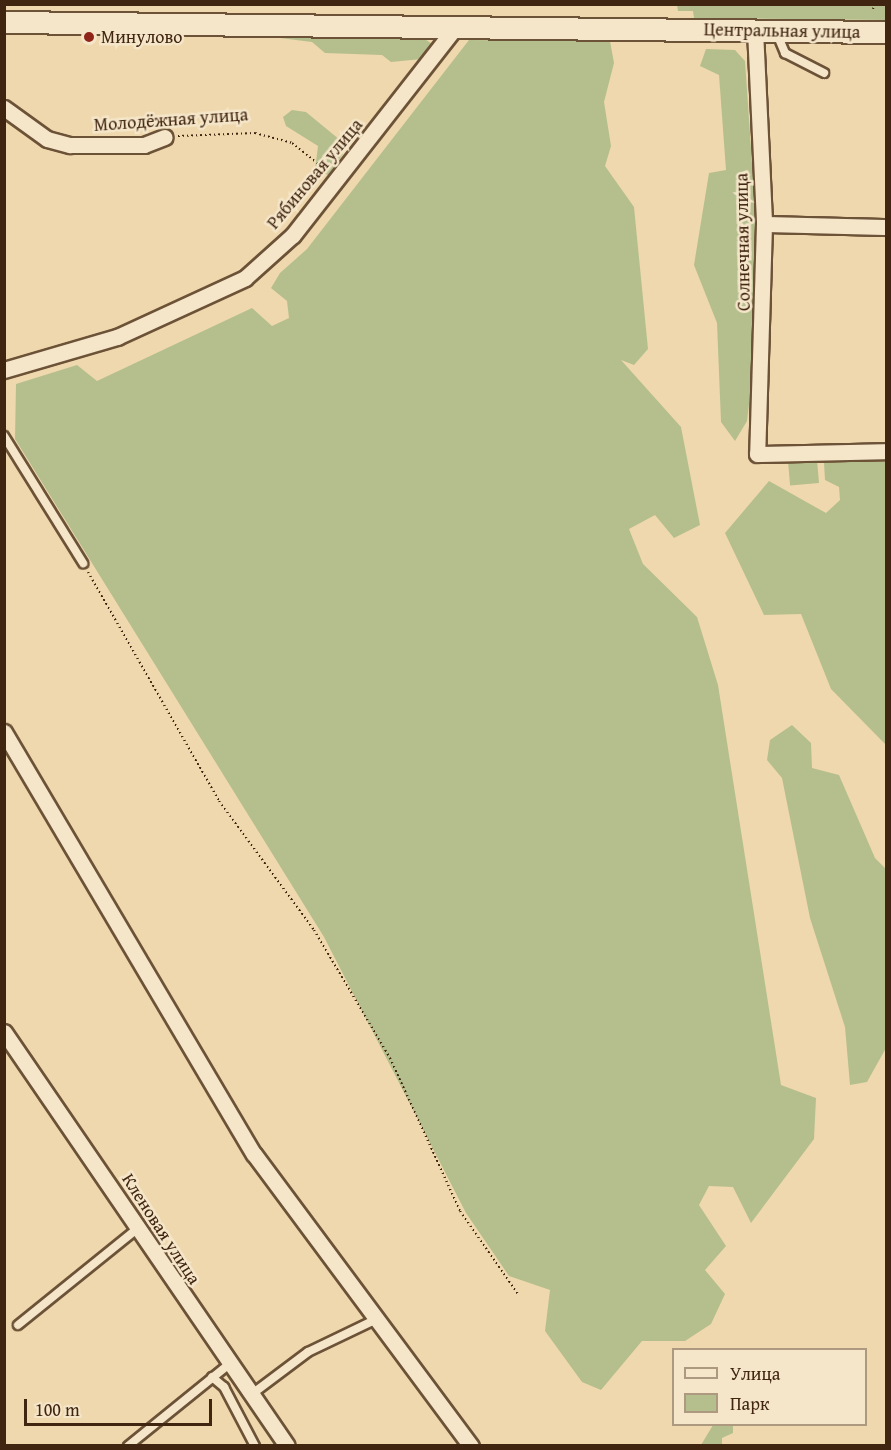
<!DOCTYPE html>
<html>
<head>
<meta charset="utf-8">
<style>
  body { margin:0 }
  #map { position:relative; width:891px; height:1450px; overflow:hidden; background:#efd8ad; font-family:"Gentium Book Plus",serif }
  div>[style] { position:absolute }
  .green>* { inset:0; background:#b5bf8d; transform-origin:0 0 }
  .path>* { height:2px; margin-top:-1px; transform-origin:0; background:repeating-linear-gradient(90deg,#402510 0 1.5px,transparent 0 4.5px) }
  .roads { filter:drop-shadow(2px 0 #6c5237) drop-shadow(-2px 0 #6c5237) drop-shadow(0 2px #6c5237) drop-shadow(0 -2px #6c5237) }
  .service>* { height:8px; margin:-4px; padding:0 4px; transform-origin:4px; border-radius:4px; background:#f5e6ca }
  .minor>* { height:15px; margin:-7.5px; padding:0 7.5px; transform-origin:7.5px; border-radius:7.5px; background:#f5e6ca }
  .secondary>* { height:21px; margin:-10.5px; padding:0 10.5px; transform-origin:10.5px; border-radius:10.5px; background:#f5e6ca }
  .dots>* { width:16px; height:16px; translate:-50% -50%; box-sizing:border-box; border:3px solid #f5e6ca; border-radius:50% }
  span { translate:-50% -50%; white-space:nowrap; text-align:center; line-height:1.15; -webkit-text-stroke:5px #f5e6ca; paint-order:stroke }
  .street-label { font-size:18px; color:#402510 }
  .poi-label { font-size:18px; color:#402510 }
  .left { translate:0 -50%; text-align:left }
  .frame { position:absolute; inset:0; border:6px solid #402510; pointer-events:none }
  .legend { position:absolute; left:672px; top:1348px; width:195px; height:78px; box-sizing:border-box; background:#f5e6ca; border:2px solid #ad9980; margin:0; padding:8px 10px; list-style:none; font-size:18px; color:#402510 }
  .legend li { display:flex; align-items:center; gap:12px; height:30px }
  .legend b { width:30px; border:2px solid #ad9980 }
  .scale { position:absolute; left:24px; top:1399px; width:188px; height:27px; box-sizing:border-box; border:3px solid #402510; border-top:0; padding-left:8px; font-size:18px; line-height:21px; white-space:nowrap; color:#402510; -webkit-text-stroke:4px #f5e6ca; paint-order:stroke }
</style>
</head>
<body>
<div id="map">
  <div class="green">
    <i style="clip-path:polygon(677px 5px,886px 5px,886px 20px,694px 18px,693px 11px,678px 11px)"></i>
    <i style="clip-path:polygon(247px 34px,423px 38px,434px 45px,422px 59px,391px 62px,382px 55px,325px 53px,312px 42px)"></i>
    <i style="clip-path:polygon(469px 40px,610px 41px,614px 63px,604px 102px,611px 146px,605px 166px,634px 207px,648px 349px,634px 365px,621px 360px,681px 427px,700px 525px,674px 538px,655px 515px,629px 529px,643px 564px,697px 617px,718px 685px,781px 1085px,816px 1098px,814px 1139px,751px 1223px,733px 1187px,709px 1186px,699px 1205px,726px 1246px,705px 1270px,725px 1294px,711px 1324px,685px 1341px,642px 1341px,601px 1390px,582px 1382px,545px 1331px,550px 1290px,509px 1276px,466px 1213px,324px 937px,15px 439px,16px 384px,77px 365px,97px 381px,252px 308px,272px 326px,289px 318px,287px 301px,271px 288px,280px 273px,307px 249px)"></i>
    <i style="clip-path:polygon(706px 49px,735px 50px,745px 61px,756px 221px,756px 345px,747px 421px,735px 441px,721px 422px,717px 323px,694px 265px,709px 173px,726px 170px,719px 75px,700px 66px)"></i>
    <i style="clip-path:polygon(292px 110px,306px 112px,340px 140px,343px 154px,328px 175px,315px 170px,318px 146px,286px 126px,283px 117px)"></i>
    <i style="left:817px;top:460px;width:23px;height:29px;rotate:85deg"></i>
    <i style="clip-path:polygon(886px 460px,886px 745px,831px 689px,801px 614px,764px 615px,725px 533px,769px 481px,826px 513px,840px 500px,839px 487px,825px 480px,824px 463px)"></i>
    <i style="clip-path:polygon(792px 725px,811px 743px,812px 768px,839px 775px,875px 858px,886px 869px,886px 1048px,867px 1082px,850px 1085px,845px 1027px,810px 918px,782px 778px,767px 760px,770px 740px)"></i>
    <i style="clip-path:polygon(713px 1425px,733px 1425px,733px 1433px,722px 1438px,722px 1445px,701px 1445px)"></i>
  </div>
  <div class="path">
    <i style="left:780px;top:6px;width:2px;rotate:-63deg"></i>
    <i style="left:873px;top:9px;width:5px;rotate:-68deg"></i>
    <i style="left:178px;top:136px;width:77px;rotate:-2.2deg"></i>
    <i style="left:255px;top:133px;width:38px;rotate:15deg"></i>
    <i style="left:292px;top:143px;width:43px;rotate:38.5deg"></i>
    <i style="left:88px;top:572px;width:264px;rotate:60.2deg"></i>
    <i style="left:219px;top:801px;width:160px;rotate:53.6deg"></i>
    <i style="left:314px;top:930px;width:149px;rotate:59.3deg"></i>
    <i style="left:390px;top:1058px;width:168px;rotate:65.4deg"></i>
    <i style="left:460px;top:1211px;width:101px;rotate:55.1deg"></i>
  </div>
  <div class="roads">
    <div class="service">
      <i style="left:777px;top:34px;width:21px;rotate:67deg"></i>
      <i style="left:785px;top:53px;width:44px;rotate:27.1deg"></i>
      <i style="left:4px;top:436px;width:150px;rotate:58.1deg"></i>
      <i style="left:18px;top:1325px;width:153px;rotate:-38.9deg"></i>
      <i style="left:212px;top:1377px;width:16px;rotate:40deg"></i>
      <i style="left:224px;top:1387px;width:67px;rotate:62.3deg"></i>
      <i style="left:252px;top:1394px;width:70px;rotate:-36.9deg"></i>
      <i style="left:308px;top:1352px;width:76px;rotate:-25.6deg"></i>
      <i style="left:128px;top:1446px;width:129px;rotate:-39deg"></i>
    </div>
    <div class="minor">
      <i style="left:755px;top:30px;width:194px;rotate:87.3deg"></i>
      <i style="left:764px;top:224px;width:230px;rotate:91.7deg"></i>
      <i style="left:757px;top:454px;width:129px;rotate:-1.3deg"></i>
      <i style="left:4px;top:108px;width:53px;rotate:35.8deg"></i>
      <i style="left:47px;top:139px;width:24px;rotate:15deg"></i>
      <i style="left:70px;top:145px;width:74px"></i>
      <i style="left:144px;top:145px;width:22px;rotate:-21deg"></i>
      <i style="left:764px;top:224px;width:122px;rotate:1.4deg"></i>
      <i style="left:4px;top:370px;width:118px;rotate:-16.3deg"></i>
      <i style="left:117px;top:337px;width:141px;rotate:-24.7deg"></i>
      <i style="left:245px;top:278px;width:64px;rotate:-41.9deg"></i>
      <i style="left:293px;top:235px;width:265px;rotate:-52deg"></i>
      <i style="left:4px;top:732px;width:490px;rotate:59.4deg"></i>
      <i style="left:254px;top:1154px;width:364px;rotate:53.4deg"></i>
      <i style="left:4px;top:1032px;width:501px;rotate:55.64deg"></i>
    </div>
    <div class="secondary">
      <i style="left:4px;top:22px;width:882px;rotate:0.65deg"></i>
    </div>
  </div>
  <div class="dots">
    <i style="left:89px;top:37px;background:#8f2418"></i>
  </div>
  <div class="street-label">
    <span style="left:782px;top:31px;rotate:1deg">Центральная улица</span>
    <span style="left:171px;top:120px;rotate:-4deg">Молодёжная улица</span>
    <span style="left:315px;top:174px;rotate:-50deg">Рябиновая улица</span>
    <span style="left:743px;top:242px;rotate:-91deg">Солнечная улица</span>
    <span style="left:161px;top:1229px;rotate:57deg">Кленовая улица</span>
  </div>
  <div class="poi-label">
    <span class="left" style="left:101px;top:37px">Минулово</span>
  </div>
  <div class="frame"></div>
  <ul class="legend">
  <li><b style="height:8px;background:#f5e6ca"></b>Улица</li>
  <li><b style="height:16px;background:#b5bf8d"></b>Парк</li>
  </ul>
  <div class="scale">100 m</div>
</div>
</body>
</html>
